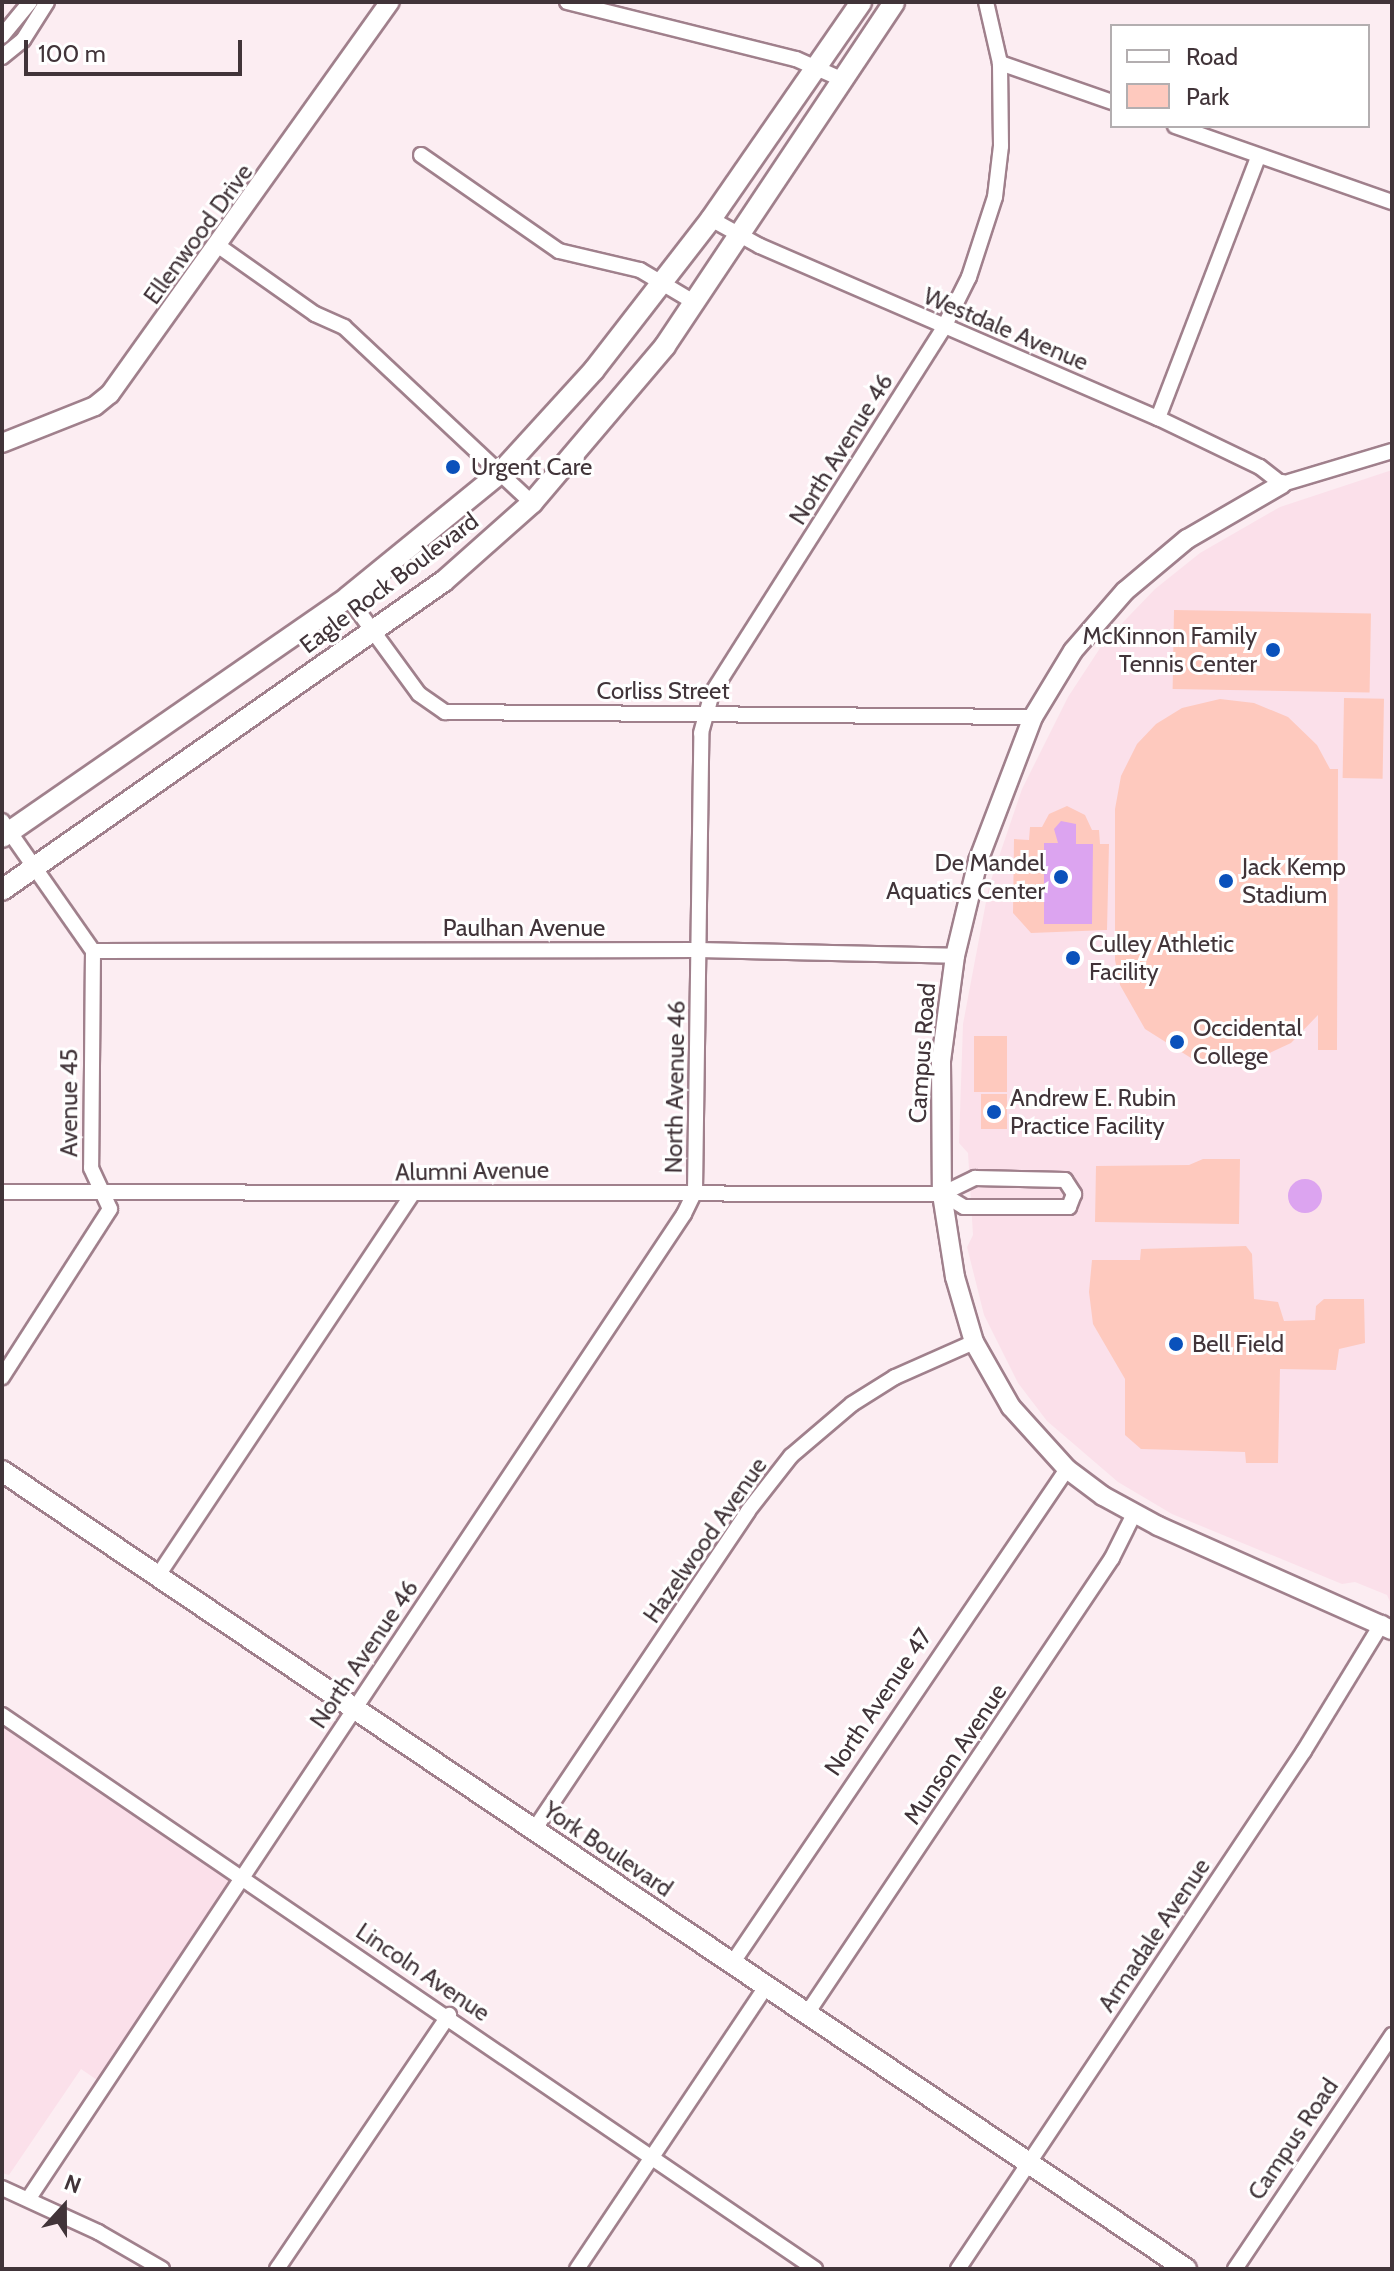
<!DOCTYPE html>
<html>
<head>
<meta charset="utf-8">
<style>
  body { margin:0 }
  #map { position:relative; width:1394px; height:2271px; overflow:hidden; background:#fcedf2; font-family:Cabin,sans-serif }
  div>[style] { position:absolute }
  .built>* { inset:0; background:#fbe0ea }
  .green>* { inset:0; background:#fec9be; transform-origin:0 0 }
  .water>* { inset:0; background:#dca4f0 }
  .round { border-radius:50% }
  .roads { filter:drop-shadow(2px 0 #a0808c) drop-shadow(-2px 0 #a0808c) drop-shadow(0 2px #a0808c) drop-shadow(0 -2px #a0808c) }
  .minor>* { height:14px; margin:-7px; padding:0 7px; transform-origin:7px; border-radius:7px; background:#fff }
  .tertiary>* { height:18px; margin:-9px; padding:0 9px; transform-origin:9px; border-radius:9px; background:#fff }
  .secondary>* { height:20px; margin:-10px; padding:0 10px; transform-origin:10px; border-radius:10px; background:#fff }
  .dots>* { width:22px; height:22px; translate:-50% -50%; box-sizing:border-box; border:4px solid #fff; border-radius:50% }
  span { translate:-50% -50%; white-space:nowrap; text-align:center; line-height:1.15; -webkit-text-stroke:6px #fff; paint-order:stroke }
  .street-label { font-size:24px; color:#413439 }
  .poi-label { font-size:24px; color:#413439 }
  .left { translate:0 -50%; text-align:left }
  .right { translate:-100% -50%; text-align:right }
  .frame { position:absolute; inset:0; border:4px solid #413439; pointer-events:none }
  .legend { position:absolute; left:1110px; top:24px; width:260px; height:104px; box-sizing:border-box; background:#fff; border:2px solid #b3aeb0; margin:0; padding:10px 14px; list-style:none; font-size:24px; color:#413439 }
  .legend li { display:flex; align-items:center; gap:16px; height:40px }
  .legend b { width:40px; border:2px solid #b3aeb0 }
  .north { position:absolute; left:24px; top:2167px; width:80px; height:80px; -webkit-text-stroke:6px #fff; paint-order:stroke; rotate:21deg; font-size:22px; font-weight:700; line-height:32px; text-align:center; color:#413439 }
  .north::after { content:''; display:block; margin:auto; width:28px; height:36px; background:#413439; clip-path:polygon(50% 0,100% 100%,50% 72%,0 100%) }
  .scale { position:absolute; left:24px; top:40px; width:218px; height:36px; box-sizing:border-box; border:4px solid #413439; border-top:0; padding-left:10px; font-size:24px; line-height:28px; white-space:nowrap; color:#413439; -webkit-text-stroke:6px #fff; paint-order:stroke }
</style>
</head>
<body>
<div id="map">
  <div class="built">
    <i style="clip-path:polygon(1392px 470px,1392px 1606px,1387px 1595px,1355px 1582px,1342px 1584px,1172px 1514px,1118px 1482px,1047px 1421px,1018px 1383px,984px 1315px,967px 1247px,973px 1235px,968px 1153px,959px 1143px,963px 1024px,989px 886px,1022px 789px,1068px 697px,1104px 642px,1155px 589px,1200px 553px,1280px 507px)"></i>
    <i style="clip-path:polygon(2px 1719px,236px 1877px,103px 2084px,81px 2069px,9px 2175px,2px 2173px)"></i>
  </div>
  <div class="green">
    <i style="left:1174px;top:610px;width:197px;height:79px;rotate:1deg"></i>
    <i style="left:1344px;top:698px;width:40px;height:80px;rotate:1deg"></i>
    <i style="clip-path:polygon(1220px 699px,1254px 703px,1288px 717px,1317px 745px,1330px 769px,1338px 769px,1337px 1050px,1318px 1050px,1318px 1015px,1291px 1043px,1259px 1058px,1225px 1063px,1191px 1058px,1145px 1029px,1120px 985px,1115px 960px,1115px 809px,1121px 776px,1137px 744px,1156px 724px,1182px 708px)"></i>
    <i style="clip-path:polygon(1067px 806px,1085px 815px,1092px 830px,1099px 830px,1100px 844px,1109px 844px,1107px 930px,1031px 933px,1013px 913px,1014px 839px,1029px 840px,1030px 827px,1042px 827px,1049px 814px)"></i>
    <i style="left:974px;top:1036px;width:33px;height:56px"></i>
    <i style="left:1007px;top:1094px;width:35px;height:26px;rotate:90deg"></i>
    <i style="clip-path:polygon(1203px 1159px,1240px 1159px,1239px 1224px,1095px 1222px,1096px 1166px,1189px 1165px)"></i>
    <i style="clip-path:polygon(1246px 1246px,1252px 1254px,1254px 1299px,1278px 1302px,1284px 1321px,1315px 1320px,1316px 1306px,1324px 1299px,1364px 1299px,1365px 1343px,1339px 1349px,1336px 1370px,1280px 1369px,1278px 1463px,1246px 1463px,1245px 1452px,1141px 1449px,1125px 1435px,1125px 1379px,1093px 1324px,1089px 1292px,1092px 1260px,1140px 1260px,1141px 1249px)"></i>
  </div>
  <div class="water">
    <i style="clip-path:polygon(1061px 821px,1076px 824px,1076px 844px,1093px 844px,1092px 924px,1044px 924px,1044px 843px,1058px 843px,1054px 829px)"></i>
    <i class="round" style="left:1288px;top:1179px;width:34px;height:34px"></i>
  </div>
  <div class="roads">
    <div class="minor">
      <i style="left:567px;top:2px;width:236px;rotate:14deg"></i>
      <i style="left:796px;top:59px;width:49px;rotate:24deg"></i>
      <i style="left:2px;top:36px;width:44px;rotate:-50.5deg"></i>
      <i style="left:2px;top:57px;width:27px;rotate:-39deg"></i>
      <i style="left:23px;top:40px;width:45px;rotate:-57.7deg"></i>
      <i style="left:1000px;top:63px;width:119px;rotate:19.2deg"></i>
      <i style="left:1175px;top:126px;width:230px;rotate:19.3deg"></i>
      <i style="left:421px;top:155px;width:168px;rotate:34.8deg"></i>
      <i style="left:559px;top:251px;width:83px;rotate:13.2deg"></i>
      <i style="left:640px;top:270px;width:63px;rotate:30.7deg"></i>
      <i style="left:711px;top:219px;width:56px;rotate:28.9deg"></i>
      <i style="left:760px;top:246px;width:434px;rotate:23.4deg"></i>
      <i style="left:1158px;top:418px;width:113px;rotate:25.7deg"></i>
      <i style="left:1260px;top:467px;width:28px;rotate:38deg"></i>
      <i style="left:1282px;top:484px;width:115px;rotate:-16.7deg"></i>
      <i style="left:220px;top:247px;width:116px;rotate:35.2deg"></i>
      <i style="left:315px;top:314px;width:32px;rotate:24deg"></i>
      <i style="left:344px;top:327px;width:258px;rotate:43.1deg"></i>
      <i style="left:1158px;top:418px;width:280px;rotate:-69deg"></i>
      <i style="left:348px;top:597px;width:120px;rotate:53.8deg"></i>
      <i style="left:419px;top:694px;width:32px;rotate:35deg"></i>
      <i style="left:445px;top:712px;width:588px;rotate:0.49deg"></i>
      <i style="left:2px;top:821px;width:159px;rotate:55deg"></i>
      <i style="left:93px;top:951px;width:217px;rotate:90.5deg"></i>
      <i style="left:91px;top:1168px;width:45px;rotate:65.1deg"></i>
      <i style="left:110px;top:1209px;width:200px;rotate:122.7deg"></i>
      <i style="left:93px;top:951px;width:605px;rotate:-0.09deg"></i>
      <i style="left:698px;top:950px;width:257px;rotate:1.3deg"></i>
      <i style="left:975px;top:1178px;width:90px;rotate:1.3deg"></i>
      <i style="left:1065px;top:1180px;width:17px;rotate:57deg"></i>
      <i style="left:1074px;top:1194px;width:14px;rotate:111deg"></i>
      <i style="left:1069px;top:1207px;width:105px;rotate:180deg"></i>
      <i style="left:964px;top:1207px;width:26px;rotate:-149deg"></i>
      <i style="left:942px;top:1194px;width:37px;rotate:-26deg"></i>
      <i style="left:2px;top:1192px;width:940px;rotate:0.12deg"></i>
      <i style="left:157px;top:1577px;width:460px;rotate:-56.3deg"></i>
      <i style="left:2px;top:1715px;width:984px;rotate:34.27deg"></i>
      <i style="left:534px;top:1830px;width:384px;rotate:-56.1deg"></i>
      <i style="left:748px;top:1511px;width:70px;rotate:-52deg"></i>
      <i style="left:791px;top:1456px;width:80px;rotate:-40.4deg"></i>
      <i style="left:852px;top:1404px;width:51px;rotate:-32.1deg"></i>
      <i style="left:895px;top:1377px;width:86px;rotate:-23.9deg"></i>
      <i style="left:731px;top:1965px;width:599px;rotate:-55.89deg"></i>
      <i style="left:806px;top:2015px;width:550px;rotate:-56.19deg"></i>
      <i style="left:1112px;top:1558px;width:49px;rotate:-63.4deg"></i>
      <i style="left:2px;top:2188px;width:106px;rotate:24.6deg"></i>
      <i style="left:98px;top:2232px;width:74px;rotate:30deg"></i>
      <i style="left:29px;top:2198px;width:1182px;rotate:-56.35deg"></i>
      <i style="left:684px;top:1214px;width:25px;rotate:-64deg"></i>
      <i style="left:695px;top:1191px;width:458px;rotate:-89.2deg"></i>
      <i style="left:701px;top:733px;width:41px;rotate:-74.6deg"></i>
      <i style="left:712px;top:693px;width:433px;rotate:-57.6deg"></i>
      <i style="left:944px;top:327px;width:56px;rotate:-63.4deg"></i>
      <i style="left:969px;top:277px;width:84px;rotate:-72deg"></i>
      <i style="left:995px;top:197px;width:51px;rotate:-83.3deg"></i>
      <i style="left:1001px;top:146px;width:83px;rotate:-90.7deg"></i>
      <i style="left:1000px;top:63px;width:63px;rotate:-102.9deg"></i>
      <i style="left:277px;top:2269px;width:307px;rotate:-55.9deg"></i>
      <i style="left:577px;top:2269px;width:339px;rotate:-56.2deg"></i>
      <i style="left:958px;top:2269px;width:623px;rotate:-56.26deg"></i>
      <i style="left:1304px;top:1751px;width:150px;rotate:-58.6deg"></i>
      <i style="left:1235px;top:2269px;width:282px;rotate:-56.1deg"></i>
    </div>
    <div class="tertiary">
      <i style="left:2px;top:443px;width:100px;rotate:-21.7deg"></i>
      <i style="left:95px;top:406px;width:19px;rotate:-39deg"></i>
      <i style="left:110px;top:394px;width:482px;rotate:-54.5deg"></i>
      <i style="left:1282px;top:484px;width:110px;rotate:149.9deg"></i>
      <i style="left:1187px;top:539px;width:81px;rotate:140deg"></i>
      <i style="left:1125px;top:591px;width:79px;rotate:130.9deg"></i>
      <i style="left:1073px;top:651px;width:77px;rotate:121.2deg"></i>
      <i style="left:1033px;top:717px;width:154px;rotate:110.9deg"></i>
      <i style="left:978px;top:861px;width:98px;rotate:103.6deg"></i>
      <i style="left:955px;top:956px;width:106px;rotate:97.6deg"></i>
      <i style="left:941px;top:1061px;width:133px;rotate:89.6deg"></i>
      <i style="left:942px;top:1194px;width:84px;rotate:81.1deg"></i>
      <i style="left:955px;top:1277px;width:68px;rotate:73.7deg"></i>
      <i style="left:974px;top:1342px;width:75px;rotate:60.4deg"></i>
      <i style="left:1011px;top:1407px;width:84px;rotate:47.9deg"></i>
      <i style="left:1067px;top:1469px;width:45px;rotate:36.9deg"></i>
      <i style="left:1103px;top:1496px;width:63px;rotate:28.6deg"></i>
      <i style="left:1158px;top:1526px;width:256px;rotate:24deg"></i>
    </div>
    <div class="secondary">
      <i style="left:2px;top:837px;width:421px;rotate:-34.7deg"></i>
      <i style="left:348px;top:597px;width:196px;rotate:-39.2deg"></i>
      <i style="left:500px;top:473px;width:139px;rotate:-47.6deg"></i>
      <i style="left:594px;top:370px;width:191px;rotate:-52.2deg"></i>
      <i style="left:711px;top:219px;width:264px;rotate:-55.3deg"></i>
      <i style="left:2px;top:890px;width:539px;rotate:-34.96deg"></i>
      <i style="left:444px;top:581px;width:118px;rotate:-41.6deg"></i>
      <i style="left:532px;top:503px;width:206px;rotate:-49.7deg"></i>
      <i style="left:665px;top:346px;width:413px;rotate:-56.3deg"></i>
      <i style="left:2px;top:1471px;width:1428px;rotate:33.98deg"></i>
    </div>
  </div>
  <div class="dots">
    <i style="left:453px;top:467px;background:#0a51bb"></i>
    <i style="left:1273px;top:650px;background:#0a51bb"></i>
    <i style="left:1061px;top:877px;background:#0a51bb"></i>
    <i style="left:1226px;top:881px;background:#0a51bb"></i>
    <i style="left:1073px;top:958px;background:#0a51bb"></i>
    <i style="left:1177px;top:1042px;background:#0a51bb"></i>
    <i style="left:994px;top:1112px;background:#0a51bb"></i>
    <i style="left:1176px;top:1344px;background:#0a51bb"></i>
  </div>
  <div class="street-label">
    <span style="left:198px;top:234px;rotate:-54deg">Ellenwood Drive</span>
    <span style="left:1006px;top:329px;rotate:23deg">Westdale Avenue</span>
    <span style="left:841px;top:449px;rotate:-58deg">North Avenue 46</span>
    <span style="left:389px;top:583px;rotate:-37deg">Eagle Rock Boulevard</span>
    <span style="left:663px;top:691px">Corliss Street</span>
    <span style="left:524px;top:928px">Paulhan Avenue</span>
    <span style="left:922px;top:1053px;rotate:-86deg">Campus Road</span>
    <span style="left:675px;top:1087px;rotate:-89deg">North Avenue 46</span>
    <span style="left:69px;top:1103px;rotate:-90deg">Avenue 45</span>
    <span style="left:472px;top:1171px;rotate:-1deg">Alumni Avenue</span>
    <span style="left:705px;top:1540px;rotate:-55deg">Hazelwood Avenue</span>
    <span style="left:364px;top:1654px;rotate:-56deg">North Avenue 46</span>
    <span style="left:878px;top:1702px;rotate:-56deg">North Avenue 47</span>
    <span style="left:955px;top:1754px;rotate:-56deg">Munson Avenue</span>
    <span style="left:608px;top:1849px;rotate:34deg">York Boulevard</span>
    <span style="left:1154px;top:1935px;rotate:-56deg">Armadale Avenue</span>
    <span style="left:423px;top:1972px;rotate:34deg">Lincoln Avenue</span>
    <span style="left:1293px;top:2139px;rotate:-56deg">Campus Road</span>
  </div>
  <div class="poi-label">
    <span class="left" style="left:471px;top:467px">Urgent Care</span>
    <span class="right" style="left:1257px;top:650px">McKinnon Family<br>Tennis Center</span>
    <span class="right" style="left:1045px;top:877px">De Mandel<br>Aquatics Center</span>
    <span class="left" style="left:1242px;top:881px">Jack Kemp<br>Stadium</span>
    <span class="left" style="left:1089px;top:958px">Culley Athletic<br>Facility</span>
    <span class="left" style="left:1193px;top:1042px">Occidental<br>College</span>
    <span class="left" style="left:1010px;top:1112px">Andrew E. Rubin<br>Practice Facility</span>
    <span class="left" style="left:1192px;top:1344px">Bell Field</span>
  </div>
  <div class="frame"></div>
  <ul class="legend">
  <li><b style="height:10px;background:#fff"></b>Road</li>
  <li><b style="height:22px;background:#fec9be"></b>Park</li>
  </ul>
  <div class="north">N</div>
  <div class="scale">100 m</div>
</div>
</body>
</html>
